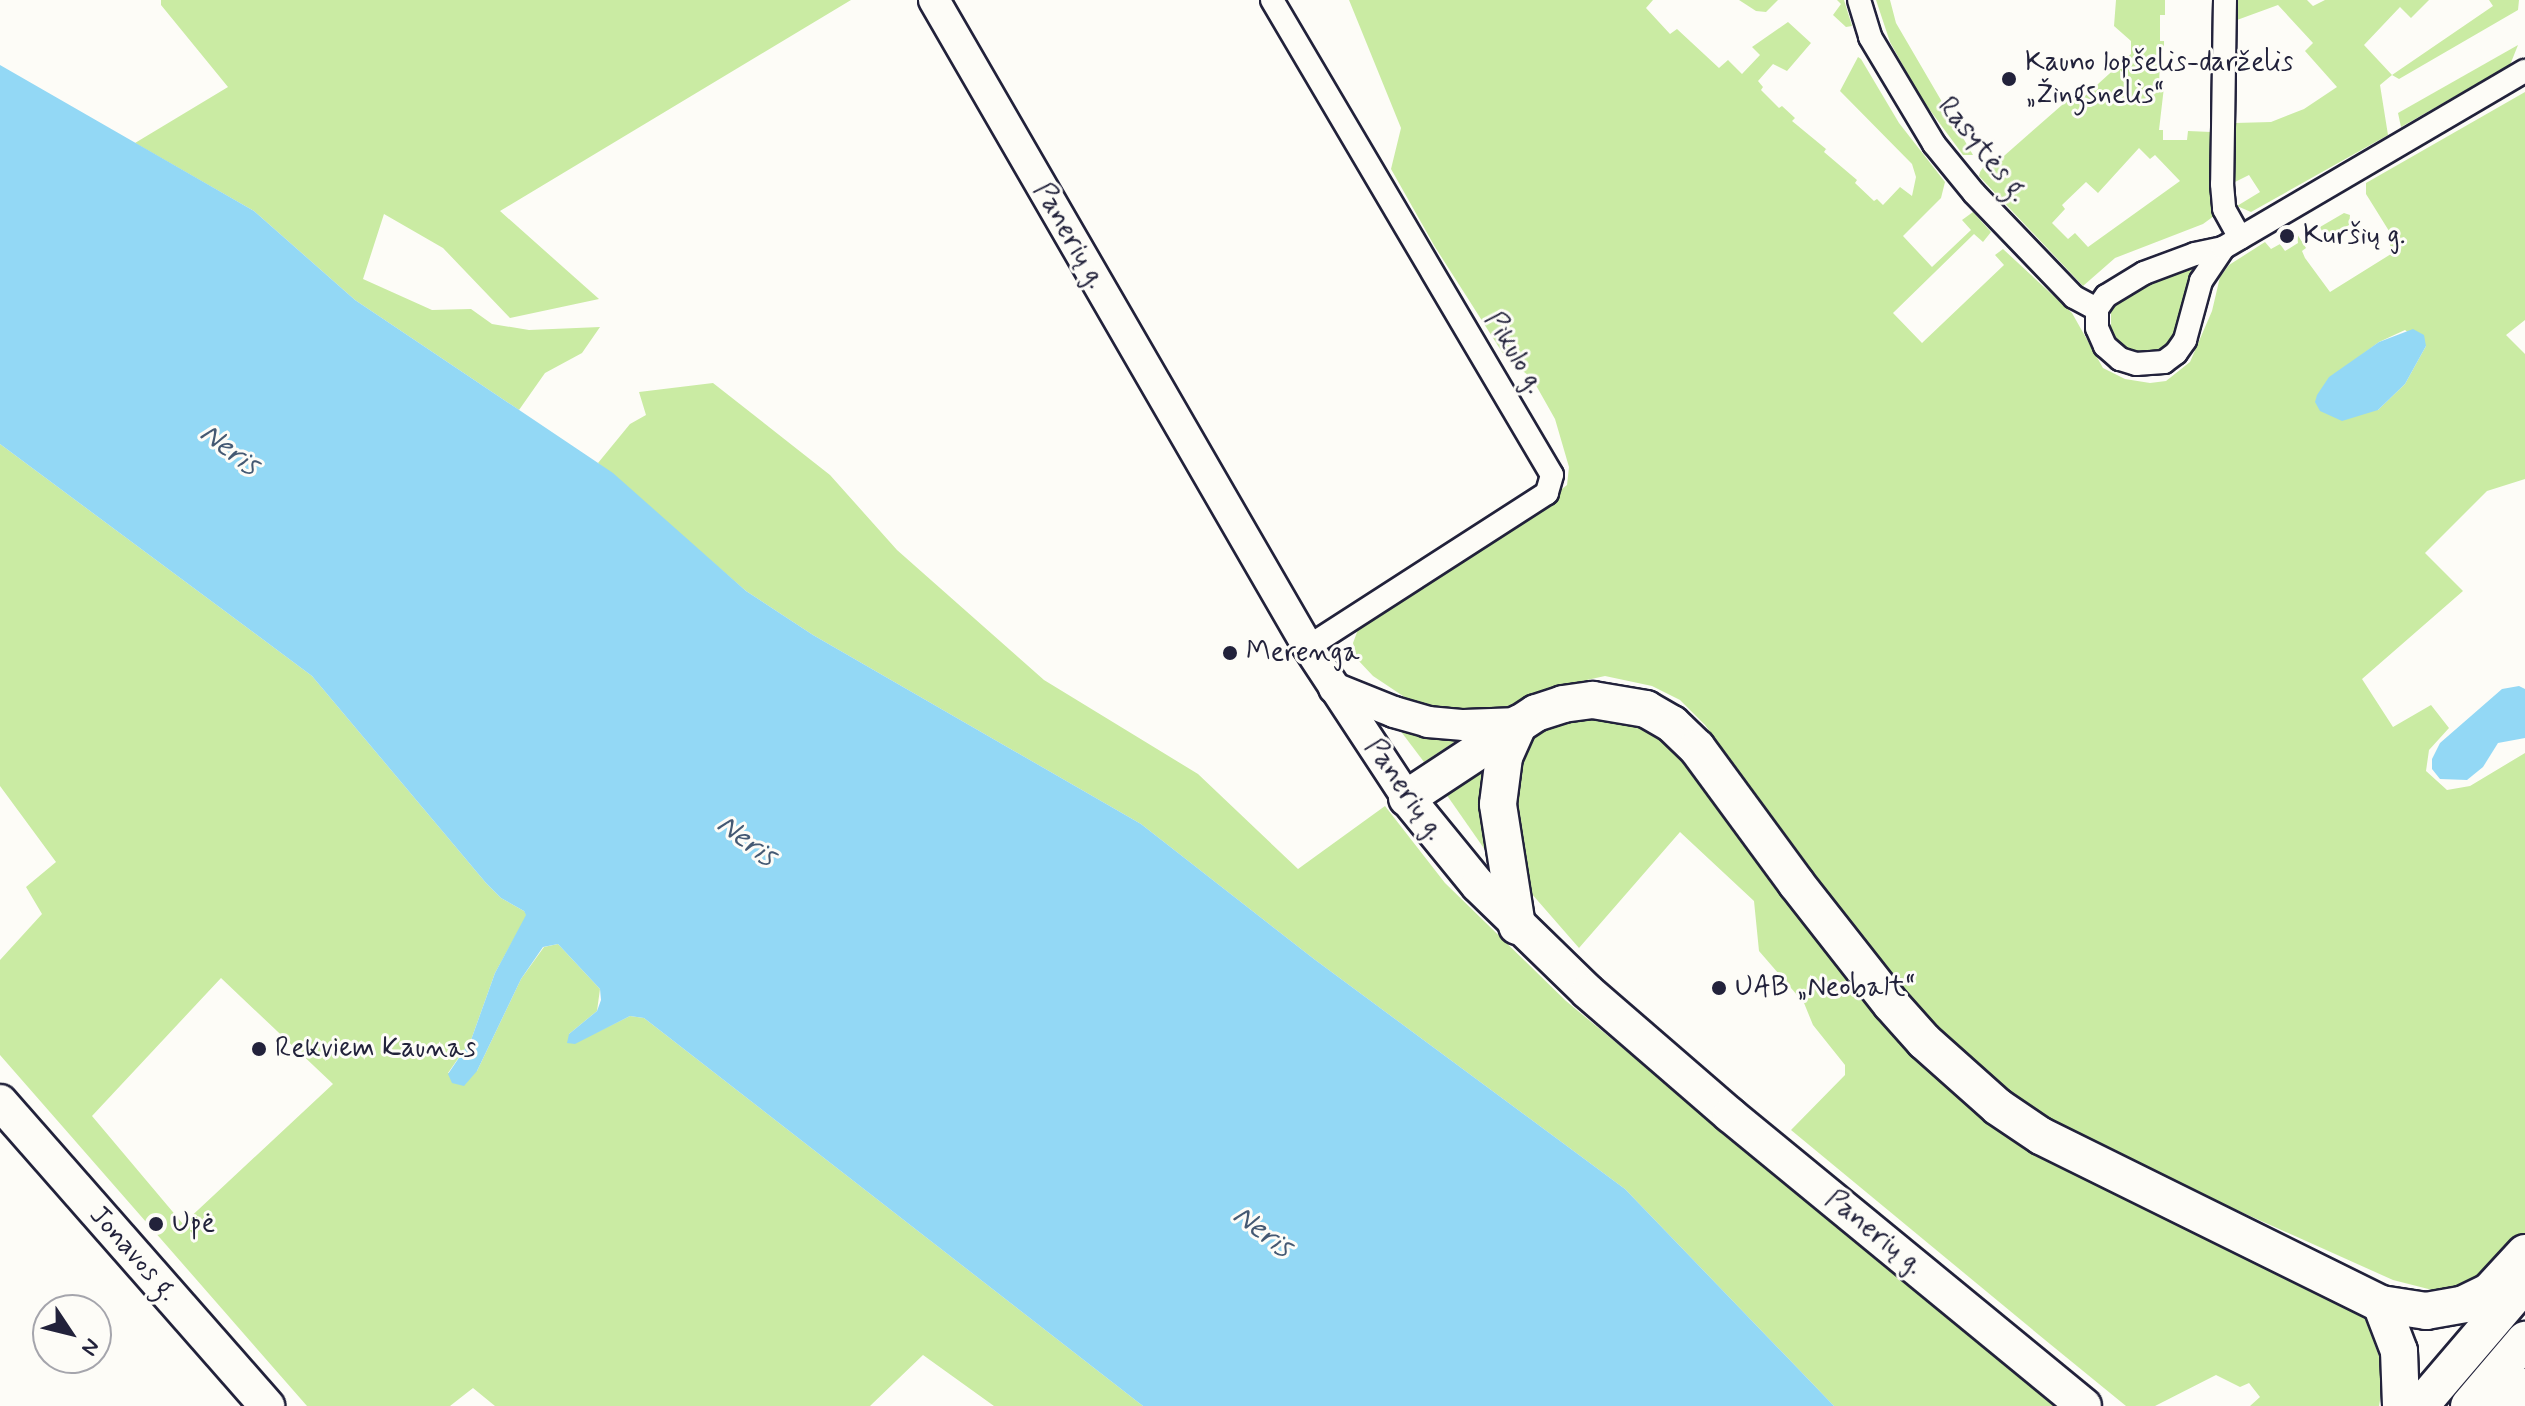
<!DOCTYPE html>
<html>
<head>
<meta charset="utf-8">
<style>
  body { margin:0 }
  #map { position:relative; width:2525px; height:1406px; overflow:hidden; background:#fdfcf7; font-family:Mynerve,sans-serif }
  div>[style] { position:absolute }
  .green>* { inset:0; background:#caeba3 }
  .water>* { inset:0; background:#93d8f5 }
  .roads { filter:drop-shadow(2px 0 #22223b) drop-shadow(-2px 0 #22223b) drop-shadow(0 2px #22223b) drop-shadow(0 -2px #22223b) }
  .minor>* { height:22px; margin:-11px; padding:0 11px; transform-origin:11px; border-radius:11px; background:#fdfcf7 }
  .secondary>* { height:30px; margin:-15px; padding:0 15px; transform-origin:15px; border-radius:15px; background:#fdfcf7 }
  .primary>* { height:34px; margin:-17px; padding:0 17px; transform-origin:17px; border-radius:17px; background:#fdfcf7 }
  .trunk>* { height:36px; margin:-18px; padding:0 18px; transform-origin:18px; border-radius:18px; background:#fdfcf7 }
  .dots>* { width:22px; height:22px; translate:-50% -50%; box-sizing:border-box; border:4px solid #fdfcf7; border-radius:50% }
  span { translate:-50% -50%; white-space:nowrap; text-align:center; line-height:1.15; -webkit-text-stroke:6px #fdfcf7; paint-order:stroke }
  .poi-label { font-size:28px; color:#22223b }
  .left { translate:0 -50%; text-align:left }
  .street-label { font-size:28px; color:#22223b }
  .water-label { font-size:30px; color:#445973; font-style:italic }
  .north { position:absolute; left:32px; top:1294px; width:80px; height:80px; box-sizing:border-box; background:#fdfcf7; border:2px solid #a5a5ac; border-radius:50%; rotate:125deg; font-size:22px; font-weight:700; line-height:32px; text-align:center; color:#22223b }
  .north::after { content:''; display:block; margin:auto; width:28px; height:36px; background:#22223b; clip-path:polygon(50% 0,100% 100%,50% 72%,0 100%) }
</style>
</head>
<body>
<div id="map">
  <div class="green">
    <i style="clip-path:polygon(161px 0,851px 0,500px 211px,599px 299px,510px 318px,443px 248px,384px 214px,363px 279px,432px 310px,471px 309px,492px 324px,529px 330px,600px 327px,582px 353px,545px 373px,519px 410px,355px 300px,254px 211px,135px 143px,228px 87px,161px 5px)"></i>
    <i style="clip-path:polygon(evenodd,1349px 0,1653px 0,1646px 8px,1670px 34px,1677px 29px,1719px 68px,1728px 60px,1742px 74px,1760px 55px,1752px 47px,1788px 22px,1811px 43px,1787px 71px,1773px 64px,1758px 81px,1763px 87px,1761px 90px,1779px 108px,1782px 106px,1795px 118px,1792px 121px,1826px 149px,1824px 152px,1857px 180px,1855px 183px,1874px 201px,1877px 199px,1883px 205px,1900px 187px,1912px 196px,1916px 177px,1912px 164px,1840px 91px,1858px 57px,1861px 59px,1899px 123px,1945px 182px,1941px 198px,1903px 236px,1932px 267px,1971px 230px,1962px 220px,1973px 212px,1991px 232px,1983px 242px,1974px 234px,1893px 313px,1922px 343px,2004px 265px,1995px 255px,2003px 249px,2072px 313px,2103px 368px,2125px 379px,2150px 383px,2166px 381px,2190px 362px,2212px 311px,2220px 277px,2229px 265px,2265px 242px,2271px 249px,2280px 244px,2285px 251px,2298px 243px,2297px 234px,2306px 248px,2302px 251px,2305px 258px,2330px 292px,2391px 254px,2389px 231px,2366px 194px,2366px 183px,2525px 92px,2525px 320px,2506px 335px,2525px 354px,2525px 479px,2487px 491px,2425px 553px,2463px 591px,2362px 679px,2393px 727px,2431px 705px,2449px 728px,2429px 750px,2426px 771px,2447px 790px,2470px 786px,2525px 753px,2525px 1237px,2491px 1275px,2448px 1294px,2393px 1280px,2063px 1132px,1989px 1080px,1892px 979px,1705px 725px,1680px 700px,1652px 686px,1605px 676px,1550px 688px,1505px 707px,1468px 716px,1433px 711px,1406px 698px,1373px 676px,1357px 659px,1353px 643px,1360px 624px,1544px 503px,1567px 485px,1569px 467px,1555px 419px,1533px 380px,1502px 352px,1435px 247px,1391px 169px,1401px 128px,1349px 0,2405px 330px,2426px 346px,2405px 384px,2378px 410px,2352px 362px,2379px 342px,2405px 330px)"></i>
    <i style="clip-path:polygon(1739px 0,1778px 0,1766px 12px,1756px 11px)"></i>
    <i style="clip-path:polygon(1837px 0,1844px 0,1852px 26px,1846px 27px,1833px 15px,1841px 4px)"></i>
    <i style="clip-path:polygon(1876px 0,1890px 0,1896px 23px,1973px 155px,1963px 155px,1921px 98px,1890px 42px)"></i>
    <i style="clip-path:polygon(evenodd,2116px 0,2165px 0,2165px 15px,2160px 15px,2160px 41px,2164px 41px,2164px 59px,2160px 59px,2159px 86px,2164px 87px,2159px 130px,2163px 130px,2163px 140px,2187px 140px,2188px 131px,2211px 132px,2214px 216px,2203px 224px,2115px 258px,2083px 286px,1979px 176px,1980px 172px,1984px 166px,1988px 170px,2070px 98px,2076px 104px,2131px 54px,2131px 41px,2114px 26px,2116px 0,2139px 148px,2150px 159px,2155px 155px,2180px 181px,2088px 247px,2075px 233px,2068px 239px,2052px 223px,2065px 209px,2062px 205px,2086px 182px,2098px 193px,2139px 148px)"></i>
    <i style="clip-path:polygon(2237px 0,2307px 0,2313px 6px,2325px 0,2429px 0,2411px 18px,2400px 7px,2364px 45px,2392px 75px,2493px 6px,2489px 0,2519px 0,2518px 10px,2399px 79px,2392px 75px,2380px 85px,2388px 135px,2251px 212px,2237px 206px,2260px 192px,2249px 175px,2235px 182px,2235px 123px,2271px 122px,2304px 109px,2337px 87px,2305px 51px,2313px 43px,2278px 5px,2237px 20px)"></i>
    <i style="clip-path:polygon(2518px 45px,2510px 65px,2401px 127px,2398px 113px)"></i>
    <i style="clip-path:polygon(2344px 213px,2350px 215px,2349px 225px,2330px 236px,2324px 235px,2320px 227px)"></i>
    <i style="clip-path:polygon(2193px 264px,2178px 330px,2171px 345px,2153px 355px,2135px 356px,2117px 346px,2111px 334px,2111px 303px,2125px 291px)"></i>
    <i style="clip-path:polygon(713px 383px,830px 475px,897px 550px,1044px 680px,1198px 774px,1298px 869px,1385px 806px,1445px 883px,1566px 1001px,2054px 1406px,1834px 1406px,1625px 1189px,1314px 959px,1141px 824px,813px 635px,746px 591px,598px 463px,630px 424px,646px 415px,639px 392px)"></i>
    <i style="clip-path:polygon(evenodd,0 444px,312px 676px,486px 883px,501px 898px,524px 911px,527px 915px,495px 973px,471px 1040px,448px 1073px,477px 1071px,521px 979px,544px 947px,558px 944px,600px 989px,597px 1011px,569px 1034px,575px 1043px,630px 1016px,644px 1018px,1143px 1406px,994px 1406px,923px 1355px,870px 1406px,495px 1406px,473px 1388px,450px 1406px,307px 1406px,0 1055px,0 960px,42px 914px,26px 887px,56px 862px,0 786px,0 444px,221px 978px,333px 1084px,183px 1224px,92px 1116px,221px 978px)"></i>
    <i style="clip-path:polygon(1619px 712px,1673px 738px,1888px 1026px,2352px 1301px,2364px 1316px,2380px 1359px,2382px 1388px,2379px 1406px,2250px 1406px,2260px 1397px,2249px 1383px,2240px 1387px,2216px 1375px,2155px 1406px,2126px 1406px,2050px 1344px,1791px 1130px,1845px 1075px,1845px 1065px,1813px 1025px,1804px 1003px,1759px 951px,1754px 901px,1680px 832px,1579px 948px,1531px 893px,1514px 857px,1508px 780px,1534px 733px,1554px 722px)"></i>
    <i style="clip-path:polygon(1393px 721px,1465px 735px,1424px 762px)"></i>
    <i style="clip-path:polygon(1497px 759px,1490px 857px,1446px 794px)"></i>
  </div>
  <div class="water">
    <i style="clip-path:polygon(0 65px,254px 211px,355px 300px,613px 473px,746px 591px,813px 635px,1141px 824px,1314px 959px,1625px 1189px,1834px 1406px,1143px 1406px,644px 1018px,630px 1016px,575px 1044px,567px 1043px,569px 1034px,597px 1011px,601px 1000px,600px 989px,558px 944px,543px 947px,521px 979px,477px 1071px,464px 1086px,452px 1083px,448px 1074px,471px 1040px,495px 973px,526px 915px,524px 911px,501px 898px,486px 883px,312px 676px,0 444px)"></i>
    <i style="clip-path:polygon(2413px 329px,2424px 335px,2426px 346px,2405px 384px,2378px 410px,2342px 421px,2320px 411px,2315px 402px,2317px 395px,2329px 377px,2379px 342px)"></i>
    <i style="clip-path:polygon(2519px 686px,2525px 689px,2525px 738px,2498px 743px,2483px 767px,2467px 780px,2440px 779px,2432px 769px,2432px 759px,2440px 743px,2502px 689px)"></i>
  </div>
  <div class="roads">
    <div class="minor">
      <i style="left:1272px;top:0;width:551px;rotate:59.48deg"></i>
      <i style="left:1552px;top:475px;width:19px;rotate:106deg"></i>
      <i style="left:1547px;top:493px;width:284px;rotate:147.2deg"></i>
      <i style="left:1859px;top:0;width:39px;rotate:73deg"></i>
      <i style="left:1870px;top:37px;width:125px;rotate:59.1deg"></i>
      <i style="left:1934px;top:144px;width:63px;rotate:50.8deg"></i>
      <i style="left:1974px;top:193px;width:144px;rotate:46.1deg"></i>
      <i style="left:2074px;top:297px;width:26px;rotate:28deg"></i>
      <i style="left:2225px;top:0;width:184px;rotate:90.9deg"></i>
      <i style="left:2222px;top:184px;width:25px;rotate:85deg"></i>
      <i style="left:2224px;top:209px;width:33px;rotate:61deg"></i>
      <i style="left:2223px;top:248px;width:29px;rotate:168deg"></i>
      <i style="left:2195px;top:254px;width:54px;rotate:159.6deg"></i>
      <i style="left:2144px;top:273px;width:44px;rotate:148.8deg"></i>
      <i style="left:2106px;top:296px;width:16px;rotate:125deg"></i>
      <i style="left:2097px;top:309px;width:19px;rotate:90deg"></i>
      <i style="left:2097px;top:328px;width:20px;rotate:66deg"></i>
      <i style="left:2105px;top:346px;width:20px;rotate:41deg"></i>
      <i style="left:2120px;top:359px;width:17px;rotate:17deg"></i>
      <i style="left:2136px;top:364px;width:28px;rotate:-4deg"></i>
      <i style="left:2164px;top:362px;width:15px;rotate:-37deg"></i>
      <i style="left:2176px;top:353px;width:16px;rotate:-55deg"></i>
      <i style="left:2185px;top:340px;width:61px;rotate:-74.8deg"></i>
      <i style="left:2201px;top:281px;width:40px;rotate:-56deg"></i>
      <i style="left:2223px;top:248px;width:350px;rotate:-30.4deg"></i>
    </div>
    <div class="secondary">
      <i style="left:934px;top:0;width:747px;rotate:59.97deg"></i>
      <i style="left:1308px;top:647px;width:181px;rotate:56.7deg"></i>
      <i style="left:1334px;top:688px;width:65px;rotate:21.8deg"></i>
      <i style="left:1394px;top:712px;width:35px;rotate:16deg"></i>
      <i style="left:1428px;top:722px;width:36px;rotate:5deg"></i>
      <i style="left:1464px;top:725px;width:55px;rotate:-2.1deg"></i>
    </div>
    <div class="primary">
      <i style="left:1407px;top:798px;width:112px;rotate:50.8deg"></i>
      <i style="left:1478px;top:885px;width:153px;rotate:44.2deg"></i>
      <i style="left:1588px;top:992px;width:188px;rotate:40.9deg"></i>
      <i style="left:1730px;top:1115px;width:458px;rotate:39.4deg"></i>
      <i style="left:0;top:1102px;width:405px;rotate:48.7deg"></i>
    </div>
    <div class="trunk">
      <i style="left:1407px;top:798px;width:154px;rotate:-33.4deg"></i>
      <i style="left:1536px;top:713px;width:28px;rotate:-18deg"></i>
      <i style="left:1563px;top:704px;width:30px;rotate:-8deg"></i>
      <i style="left:1593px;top:700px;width:54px;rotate:9.6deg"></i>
      <i style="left:1646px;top:709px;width:30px;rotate:30deg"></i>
      <i style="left:1672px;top:724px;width:35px;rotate:44deg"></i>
      <i style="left:1697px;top:748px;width:167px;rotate:53.7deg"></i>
      <i style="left:1796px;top:883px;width:154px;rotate:51.9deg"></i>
      <i style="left:1891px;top:1004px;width:50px;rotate:48.3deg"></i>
      <i style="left:1924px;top:1041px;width:99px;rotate:41.7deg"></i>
      <i style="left:1998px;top:1107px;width:52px;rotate:34deg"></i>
      <i style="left:2041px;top:1136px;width:379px;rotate:26.3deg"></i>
      <i style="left:2381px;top:1304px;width:46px;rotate:8.8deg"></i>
      <i style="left:2426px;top:1311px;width:39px;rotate:-10deg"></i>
      <i style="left:2464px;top:1304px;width:28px;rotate:-26deg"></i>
      <i style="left:2489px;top:1292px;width:53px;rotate:-47.3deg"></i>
      <i style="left:1517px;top:926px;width:123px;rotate:-98.9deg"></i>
      <i style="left:1498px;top:804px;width:47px;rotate:-82.7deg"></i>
      <i style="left:1504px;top:757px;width:37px;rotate:-66deg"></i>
      <i style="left:2381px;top:1304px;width:50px;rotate:69deg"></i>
      <i style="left:2399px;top:1351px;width:55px;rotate:87.9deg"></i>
      <i style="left:2420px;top:1406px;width:162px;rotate:-49.5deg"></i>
      <i style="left:2469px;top:1406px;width:87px;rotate:-49.7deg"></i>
      <i style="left:2509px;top:1406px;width:25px;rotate:-50deg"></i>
    </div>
  </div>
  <div class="dots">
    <i style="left:2009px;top:79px;background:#22223b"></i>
    <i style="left:2287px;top:236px;background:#22223b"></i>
    <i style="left:1230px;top:653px;background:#22223b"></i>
    <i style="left:1719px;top:988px;background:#22223b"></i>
    <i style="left:259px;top:1049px;background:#22223b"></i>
    <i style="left:156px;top:1224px;background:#22223b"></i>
  </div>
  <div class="poi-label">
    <span class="left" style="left:2025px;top:79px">Kauno lopšelis-darželis<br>„Žingsnelis“</span>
    <span class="left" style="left:2303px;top:236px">Kuršių g.</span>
    <span class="left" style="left:1246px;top:653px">Merenga</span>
    <span class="left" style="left:1735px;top:988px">UAB „Neobalt“</span>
    <span class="left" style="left:275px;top:1049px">Rekviem Kaunas</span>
    <span class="left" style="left:172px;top:1224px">Upė</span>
  </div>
  <div class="street-label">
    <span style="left:1982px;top:150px;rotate:51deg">Rasytės g.</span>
    <span style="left:1069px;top:236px;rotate:60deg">Panerių g.</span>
    <span style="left:1514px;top:353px;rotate:59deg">Pikulo g.</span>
    <span style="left:1404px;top:790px;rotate:55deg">Panerių g.</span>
    <span style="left:1874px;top:1233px;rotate:39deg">Panerių g.</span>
    <span style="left:133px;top:1254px;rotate:48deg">Jonavos g.</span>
  </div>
  <div class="water-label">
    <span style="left:229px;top:450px;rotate:37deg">Neris</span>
    <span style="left:746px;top:841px;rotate:37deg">Neris</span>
    <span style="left:1262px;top:1232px;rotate:37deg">Neris</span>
  </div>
  <div class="north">N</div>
</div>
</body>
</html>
